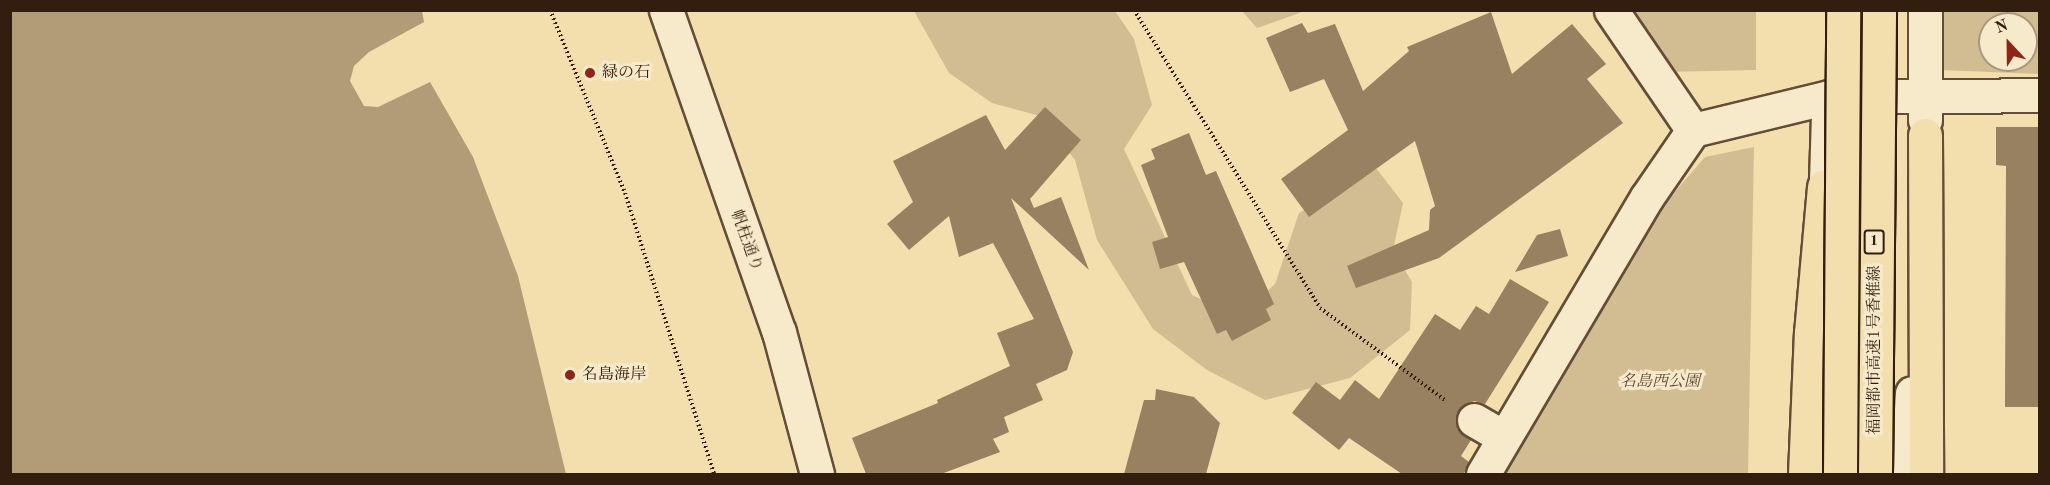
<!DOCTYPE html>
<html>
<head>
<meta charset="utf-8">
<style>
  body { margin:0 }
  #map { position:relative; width:2050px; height:485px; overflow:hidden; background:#f3deae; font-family:"Old Standard TT","Noto Serif JP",serif }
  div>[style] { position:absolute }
  .green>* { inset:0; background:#d2bd93 }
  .water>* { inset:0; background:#b29c78 }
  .building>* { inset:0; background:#978161 }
  .path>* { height:4px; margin-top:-2px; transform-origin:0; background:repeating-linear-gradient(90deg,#331d0e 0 1.5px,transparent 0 4.5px) }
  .roads { filter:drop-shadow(2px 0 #634d36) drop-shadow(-2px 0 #634d36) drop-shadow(0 2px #634d36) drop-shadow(0 -2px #634d36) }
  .minor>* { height:33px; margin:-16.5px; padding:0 16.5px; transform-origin:16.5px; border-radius:16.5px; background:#f7eaca }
  .highway>* { height:33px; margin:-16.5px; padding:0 16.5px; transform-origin:16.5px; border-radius:16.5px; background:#f3deae }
  .bridges { filter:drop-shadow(2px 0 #331d0e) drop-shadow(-2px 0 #331d0e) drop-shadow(0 2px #331d0e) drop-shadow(0 -2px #331d0e) }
  .highway-bridge>* { height:33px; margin:-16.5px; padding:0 16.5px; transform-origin:16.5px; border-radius:16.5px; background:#f3deae }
  .dots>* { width:16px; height:16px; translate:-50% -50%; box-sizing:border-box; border:3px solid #f7eaca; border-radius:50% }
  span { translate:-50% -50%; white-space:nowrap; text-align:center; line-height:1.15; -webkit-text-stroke:6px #f7eaca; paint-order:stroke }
  .shield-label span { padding:2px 4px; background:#f7eaca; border:2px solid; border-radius:4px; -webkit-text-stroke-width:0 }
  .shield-label { font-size:15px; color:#331d0e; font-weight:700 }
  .poi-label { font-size:16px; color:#331d0e }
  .left { translate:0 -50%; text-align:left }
  .street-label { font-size:16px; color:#331d0e }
  .park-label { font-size:16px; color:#634d36; font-style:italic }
  .frame { position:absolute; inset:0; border:12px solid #331d0e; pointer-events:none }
  .north { position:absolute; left:1978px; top:12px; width:60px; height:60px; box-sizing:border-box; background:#f7eaca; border:2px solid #a9987f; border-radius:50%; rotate:338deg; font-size:16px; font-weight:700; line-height:24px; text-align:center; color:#331d0e }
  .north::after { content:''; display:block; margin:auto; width:21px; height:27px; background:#8f2418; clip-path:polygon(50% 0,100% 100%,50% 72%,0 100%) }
</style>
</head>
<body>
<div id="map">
  <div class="green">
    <i style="clip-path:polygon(914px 11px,1115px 11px,1134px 39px,1152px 105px,1124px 149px,1192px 295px,1239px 317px,1275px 284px,1299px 213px,1376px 168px,1403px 203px,1393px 250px,1412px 282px,1410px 330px,1350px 378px,1265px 400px,1207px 370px,1153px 329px,1097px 240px,1075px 160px,1040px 116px,992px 103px,949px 73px)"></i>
    <i style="clip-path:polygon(1242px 11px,1305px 11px,1257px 28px)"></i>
    <i style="clip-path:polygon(1621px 11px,1756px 11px,1756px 70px,1664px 72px)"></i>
    <i style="clip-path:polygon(evenodd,1940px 11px,2039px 11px,2039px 74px,1940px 70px,1940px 11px,1990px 24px,2026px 24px,2026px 60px,1990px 60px,1990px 24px)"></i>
    <i style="clip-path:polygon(1754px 147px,1748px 474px,1504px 474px,1654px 216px,1705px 157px)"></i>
  </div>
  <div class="water">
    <i style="clip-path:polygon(10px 11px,422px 11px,424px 22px,369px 52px,354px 66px,350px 81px,364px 106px,378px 107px,430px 82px,473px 157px,518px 276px,566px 474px,11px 474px)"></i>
  </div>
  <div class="building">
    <i style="clip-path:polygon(1491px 12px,1512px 74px,1572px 24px,1606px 64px,1587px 79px,1623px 123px,1439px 258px,1356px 288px,1347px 266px,1429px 230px,1430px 210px,1435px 206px,1415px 141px,1309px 217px,1281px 179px,1348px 130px,1324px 79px,1290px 92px,1266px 38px,1302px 23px,1308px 33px,1335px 24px,1363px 91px,1409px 51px,1407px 47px)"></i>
    <i style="clip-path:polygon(1045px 107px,1081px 140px,1030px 199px,1034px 208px,1061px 197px,1089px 270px,1011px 198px,1073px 352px,1067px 370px,1036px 384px,1043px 400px,1004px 417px,1009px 432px,993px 439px,1000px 452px,941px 474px,866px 474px,852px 438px,938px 403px,937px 400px,1010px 366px,997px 333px,1034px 319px,993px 243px,959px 257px,949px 216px,909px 250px,887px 224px,913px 202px,893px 161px,986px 115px,1005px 150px)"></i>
    <i style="clip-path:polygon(1996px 127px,2040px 127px,2040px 407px,2005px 407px,2006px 166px,1996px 165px)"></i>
    <i style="clip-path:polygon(1189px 133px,1206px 175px,1216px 171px,1274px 304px,1266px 309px,1271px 320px,1232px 341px,1226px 330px,1217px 334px,1184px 262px,1160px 269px,1152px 242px,1168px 237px,1141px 165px,1155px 159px,1151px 149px)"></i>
    <i style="clip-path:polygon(1560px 229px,1568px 256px,1515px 272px,1537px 235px)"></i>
    <i style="clip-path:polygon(1510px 279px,1549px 302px,1485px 404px,1474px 401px,1458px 411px,1457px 429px,1471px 440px,1461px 456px,1469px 462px,1464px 474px,1402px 474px,1349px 438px,1339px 450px,1292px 413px,1316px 382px,1340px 400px,1355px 380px,1379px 399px,1435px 314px,1460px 330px,1476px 306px,1489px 314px)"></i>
    <i style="clip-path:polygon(1156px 389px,1194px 397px,1220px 423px,1206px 474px,1124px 474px,1144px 400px,1155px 400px)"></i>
  </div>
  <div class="path">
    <i style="left:550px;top:10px;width:198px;rotate:67.7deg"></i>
    <i style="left:625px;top:193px;width:295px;rotate:72.4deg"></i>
    <i style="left:1134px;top:10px;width:351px;rotate:58deg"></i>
    <i style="left:1320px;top:308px;width:157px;rotate:36.4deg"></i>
  </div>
  <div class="roads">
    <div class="minor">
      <i style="left:666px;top:10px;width:341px;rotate:70.7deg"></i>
      <i style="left:779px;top:332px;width:147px;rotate:75deg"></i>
      <i style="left:1611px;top:10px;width:145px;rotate:55.7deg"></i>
      <i style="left:1925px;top:10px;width:110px;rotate:90deg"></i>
      <i style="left:1825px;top:215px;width:104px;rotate:-88.3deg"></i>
      <i style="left:1474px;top:420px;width:34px;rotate:30deg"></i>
      <i style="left:1483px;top:474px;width:322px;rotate:-59.4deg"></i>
      <i style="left:1647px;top:197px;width:81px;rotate:-55.5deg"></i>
      <i style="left:1693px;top:130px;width:140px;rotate:-13.6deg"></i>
      <i style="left:1829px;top:97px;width:211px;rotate:-0.5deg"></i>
      <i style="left:1907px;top:474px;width:81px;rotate:-86.5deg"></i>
    </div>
    <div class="highway">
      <i style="left:1925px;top:135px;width:339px;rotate:89.8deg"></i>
      <i style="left:1805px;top:474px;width:141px;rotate:-87.6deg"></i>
      <i style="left:1811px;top:333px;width:147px;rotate:-84.9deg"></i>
    </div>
  </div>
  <div class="bridges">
    <div class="highway-bridge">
      <i style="left:1840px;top:474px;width:464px;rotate:-89.6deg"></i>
      <i style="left:1875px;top:474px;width:464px;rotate:-89.5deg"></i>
    </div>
  </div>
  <div class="dots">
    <i style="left:590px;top:73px;background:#8f2418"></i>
    <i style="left:570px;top:375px;background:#8f2418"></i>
  </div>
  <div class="shield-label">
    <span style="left:1874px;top:242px">1</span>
  </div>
  <div class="poi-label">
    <span class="left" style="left:602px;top:73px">緑の石</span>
    <span class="left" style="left:582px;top:375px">名島海岸</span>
  </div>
  <div class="street-label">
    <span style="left:746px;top:241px;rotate:70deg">帆柱通り</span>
    <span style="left:1875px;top:350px;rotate:-90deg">福岡都市高速1号香椎線</span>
  </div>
  <div class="park-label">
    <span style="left:1660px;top:382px">名島西公園</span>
  </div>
  <div class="frame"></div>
  <div class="north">N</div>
</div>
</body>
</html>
